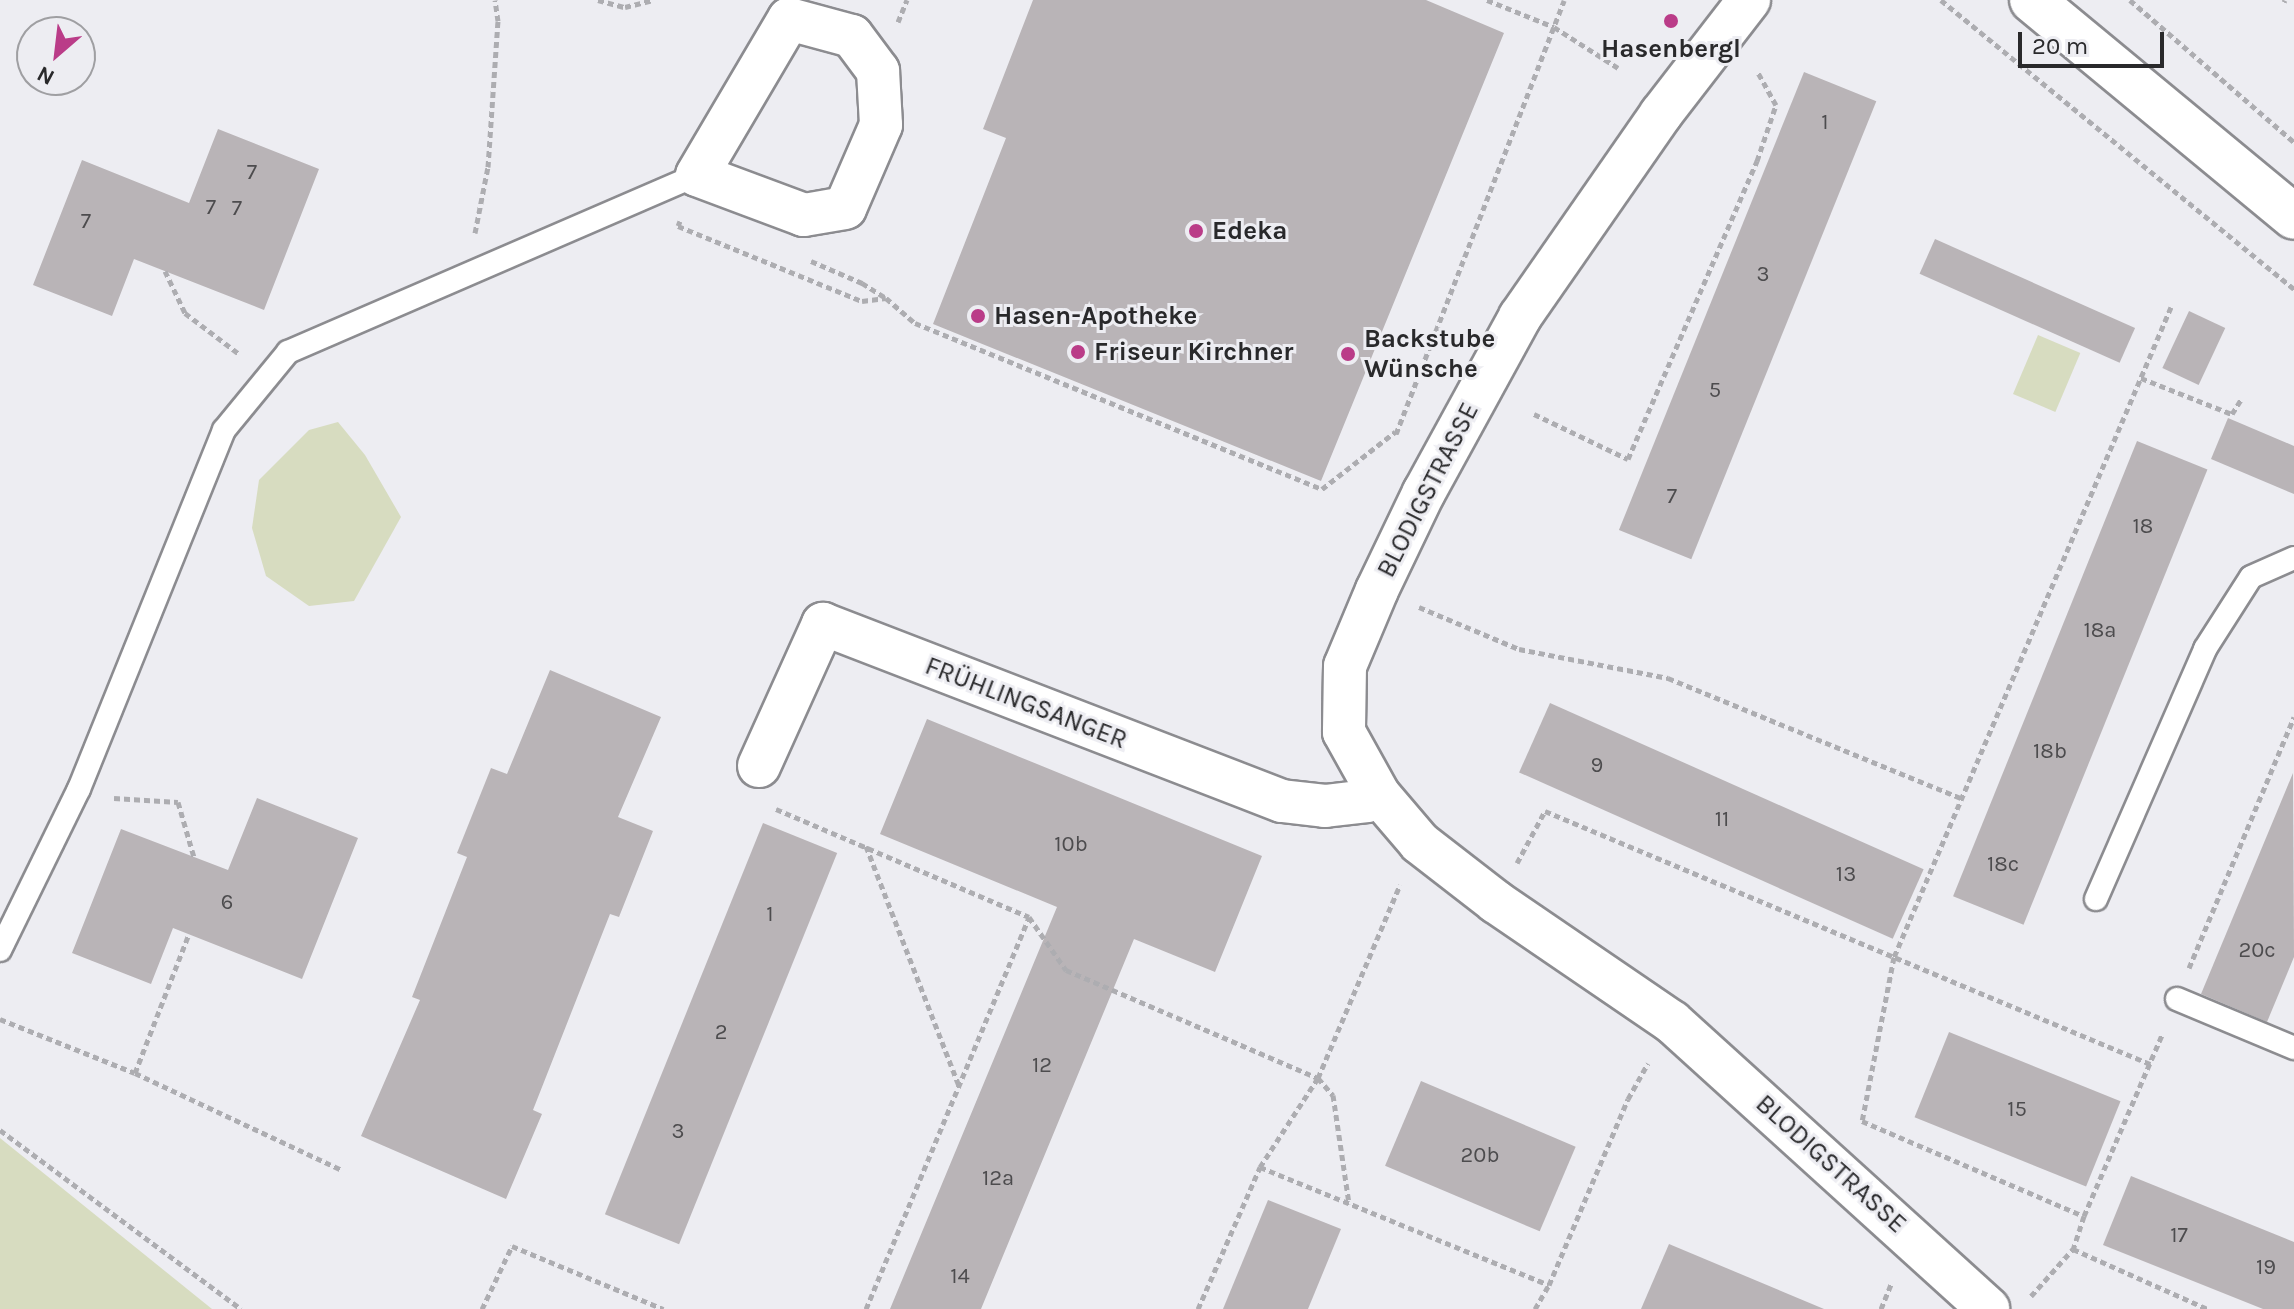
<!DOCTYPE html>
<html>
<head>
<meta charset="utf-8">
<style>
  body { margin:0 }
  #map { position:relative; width:2294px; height:1309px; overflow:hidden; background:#ededf2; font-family:Karla,sans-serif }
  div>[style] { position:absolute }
  .green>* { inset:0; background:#d7dcc0; transform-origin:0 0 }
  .building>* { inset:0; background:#b9b4b7; transform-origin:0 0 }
  .path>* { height:5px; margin-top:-2.5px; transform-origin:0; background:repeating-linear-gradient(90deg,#adadb1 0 6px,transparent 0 10px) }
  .roads { filter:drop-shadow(2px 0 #8c8c90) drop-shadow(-2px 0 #8c8c90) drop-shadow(0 2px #8c8c90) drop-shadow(0 -2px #8c8c90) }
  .service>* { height:22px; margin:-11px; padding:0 11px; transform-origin:11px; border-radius:11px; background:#fff }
  .minor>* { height:42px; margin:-21px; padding:0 21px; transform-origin:21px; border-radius:21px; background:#fff }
  .secondary>* { height:44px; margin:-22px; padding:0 22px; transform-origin:22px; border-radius:22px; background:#fff }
  .dots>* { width:22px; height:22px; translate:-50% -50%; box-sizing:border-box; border:4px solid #ededf2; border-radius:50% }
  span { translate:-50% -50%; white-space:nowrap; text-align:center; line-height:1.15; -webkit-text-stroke:6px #ededf2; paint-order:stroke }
  .number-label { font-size:22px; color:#4d4c4e }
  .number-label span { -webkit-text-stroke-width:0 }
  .poi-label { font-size:26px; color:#29292b; font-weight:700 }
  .left { translate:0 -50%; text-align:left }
  .street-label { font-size:26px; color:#29292b }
  .north { position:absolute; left:16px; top:16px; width:80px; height:80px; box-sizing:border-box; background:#ededf2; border:2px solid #9f9fa2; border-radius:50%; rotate:208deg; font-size:22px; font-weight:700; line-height:32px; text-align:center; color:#29292b }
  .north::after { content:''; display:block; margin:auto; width:28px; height:36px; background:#ba3c88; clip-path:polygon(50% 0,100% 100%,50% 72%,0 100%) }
  .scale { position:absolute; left:2018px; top:32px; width:146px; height:36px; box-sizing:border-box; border:4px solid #29292b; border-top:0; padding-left:10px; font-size:24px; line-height:28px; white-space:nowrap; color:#29292b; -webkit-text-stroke:6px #ededf2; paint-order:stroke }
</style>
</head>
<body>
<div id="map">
  <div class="green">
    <i style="left:2038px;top:335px;width:46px;height:64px;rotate:23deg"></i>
    <i style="clip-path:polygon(338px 422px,365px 455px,401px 517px,354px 601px,309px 606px,266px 576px,252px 528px,259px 480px,309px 430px)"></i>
    <i style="clip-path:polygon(0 1138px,212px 1309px,0 1309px)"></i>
  </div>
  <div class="building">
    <i style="clip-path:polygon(1033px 0,1426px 0,1504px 33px,1321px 481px,933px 324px,1006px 138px,983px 129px)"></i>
    <i style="left:1804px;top:72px;width:78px;height:494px;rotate:22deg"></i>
    <i style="clip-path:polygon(218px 129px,319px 169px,264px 310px,134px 259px,112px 316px,33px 285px,82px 160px,189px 203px)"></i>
    <i style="left:1935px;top:239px;width:219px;height:38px;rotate:24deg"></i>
    <i style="left:2189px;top:311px;width:40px;height:63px;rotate:25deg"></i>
    <i style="clip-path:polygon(2228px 418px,2294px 446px,2294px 494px,2211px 459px)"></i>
    <i style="left:2137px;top:441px;width:76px;height:491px;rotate:22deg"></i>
    <i style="clip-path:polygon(550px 670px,661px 717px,618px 817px,653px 831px,619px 917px,610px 914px,533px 1110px,542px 1114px,506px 1199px,361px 1136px,420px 1000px,412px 997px,467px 857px,457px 853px,491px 768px,507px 774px)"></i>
    <i style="left:1550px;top:703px;width:409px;height:76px;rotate:24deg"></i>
    <i style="clip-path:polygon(927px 719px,1262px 856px,1215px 972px,1134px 939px,981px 1309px,890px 1309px,1057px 907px,880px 834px)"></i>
    <i style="clip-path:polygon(2293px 773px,2294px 957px,2267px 1022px,2201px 994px)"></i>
    <i style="clip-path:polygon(257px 798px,358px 838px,302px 979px,173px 928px,151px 984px,72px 953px,121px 829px,228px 870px)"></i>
    <i style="left:763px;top:823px;width:80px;height:422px;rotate:22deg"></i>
    <i style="left:1949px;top:1032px;width:185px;height:92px;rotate:22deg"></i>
    <i style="left:1421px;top:1081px;width:168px;height:92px;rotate:23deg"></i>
    <i style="clip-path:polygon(2131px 1176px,2294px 1242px,2294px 1309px,2263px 1309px,2103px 1245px)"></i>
    <i style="clip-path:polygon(1268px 1200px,1341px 1229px,1308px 1309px,1223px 1309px)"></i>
    <i style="clip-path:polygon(1669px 1244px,1824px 1309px,1641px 1309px)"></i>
  </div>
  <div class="path">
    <i style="left:598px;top:0;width:28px;rotate:15deg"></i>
    <i style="left:625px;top:7px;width:29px;rotate:-14deg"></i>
    <i style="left:1487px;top:0;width:72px;rotate:21.9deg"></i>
    <i style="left:1554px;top:27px;width:76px;rotate:32.6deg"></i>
    <i style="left:1941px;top:0;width:456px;rotate:39.3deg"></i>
    <i style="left:2130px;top:0;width:217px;rotate:40.9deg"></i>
    <i style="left:2284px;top:2px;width:2px;rotate:-63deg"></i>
    <i style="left:898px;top:22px;width:24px;rotate:-68deg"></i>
    <i style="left:680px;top:221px;width:5px;rotate:112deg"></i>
    <i style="left:678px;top:226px;width:199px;rotate:22.2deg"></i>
    <i style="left:862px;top:301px;width:24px;rotate:-7deg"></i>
    <i style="left:475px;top:233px;width:67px;rotate:-78.9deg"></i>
    <i style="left:488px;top:167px;width:146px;rotate:-86.1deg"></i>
    <i style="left:498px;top:21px;width:21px;rotate:-98deg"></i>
    <i style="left:811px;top:261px;width:56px;rotate:23.3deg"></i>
    <i style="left:862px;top:283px;width:28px;rotate:32deg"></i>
    <i style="left:886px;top:298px;width:38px;rotate:41deg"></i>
    <i style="left:915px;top:323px;width:440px;rotate:22.2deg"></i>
    <i style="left:1322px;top:489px;width:93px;rotate:-38deg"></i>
    <i style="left:165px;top:271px;width:47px;rotate:64.5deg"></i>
    <i style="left:185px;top:313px;width:68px;rotate:37.2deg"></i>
    <i style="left:2171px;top:307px;width:707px;rotate:113.08deg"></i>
    <i style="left:1894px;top:957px;width:167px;rotate:101deg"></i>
    <i style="left:1862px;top:1121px;width:241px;rotate:23.2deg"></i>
    <i style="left:2084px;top:1216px;width:35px;rotate:108deg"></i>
    <i style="left:2073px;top:1249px;width:148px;rotate:24deg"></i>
    <i style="left:2141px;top:378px;width:98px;rotate:21.6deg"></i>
    <i style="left:2232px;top:414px;width:19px;rotate:-58deg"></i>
    <i style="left:1534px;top:414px;width:104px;rotate:25.6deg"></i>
    <i style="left:1628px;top:459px;width:325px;rotate:-66.6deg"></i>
    <i style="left:1757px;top:161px;width:59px;rotate:-71.3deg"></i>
    <i style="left:1776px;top:105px;width:39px;rotate:-119deg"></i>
    <i style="left:1396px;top:434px;width:465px;rotate:-68.8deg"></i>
    <i style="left:1419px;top:607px;width:108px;rotate:22.8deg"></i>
    <i style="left:1519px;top:649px;width:152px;rotate:11deg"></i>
    <i style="left:1668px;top:678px;width:319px;rotate:22.3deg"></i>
    <i style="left:114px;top:798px;width:64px;rotate:3.6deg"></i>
    <i style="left:178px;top:802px;width:57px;rotate:73.8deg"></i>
    <i style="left:776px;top:809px;width:275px;rotate:23.1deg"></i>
    <i style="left:1029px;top:917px;width:65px;rotate:55.1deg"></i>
    <i style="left:1066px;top:970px;width:274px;rotate:23.2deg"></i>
    <i style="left:1318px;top:1078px;width:23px;rotate:49deg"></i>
    <i style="left:1333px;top:1095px;width:110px;rotate:81.6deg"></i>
    <i style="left:866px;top:846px;width:257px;rotate:68.8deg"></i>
    <i style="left:1517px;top:863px;width:59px;rotate:-61.7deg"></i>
    <i style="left:1545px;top:811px;width:656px;rotate:22.69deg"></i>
    <i style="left:2189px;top:968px;width:272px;rotate:-67.3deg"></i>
    <i style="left:0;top:1019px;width:145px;rotate:21.8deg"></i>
    <i style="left:135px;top:1073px;width:229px;rotate:25.1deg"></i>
    <i style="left:135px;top:1073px;width:149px;rotate:-68.8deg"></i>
    <i style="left:0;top:1130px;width:300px;rotate:36.6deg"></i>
    <i style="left:1260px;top:1167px;width:312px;rotate:22.2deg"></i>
    <i style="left:2084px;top:1216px;width:199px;rotate:-66.7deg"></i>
    <i style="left:2031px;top:1296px;width:63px;rotate:-48.2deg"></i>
    <i style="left:482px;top:1309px;width:70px;rotate:-64.5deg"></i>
    <i style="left:512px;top:1246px;width:164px;rotate:22.6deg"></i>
    <i style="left:866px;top:1309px;width:424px;rotate:-67.4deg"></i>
    <i style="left:1198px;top:1309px;width:155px;rotate:-66.4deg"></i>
    <i style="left:1260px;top:1167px;width:106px;rotate:-56.9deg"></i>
    <i style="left:1318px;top:1078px;width:210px;rotate:-67deg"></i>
    <i style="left:1535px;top:1309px;width:28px;rotate:-60deg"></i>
    <i style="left:1549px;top:1285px;width:202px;rotate:-67deg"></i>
    <i style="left:1628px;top:1099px;width:41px;rotate:-60.9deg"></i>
    <i style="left:1881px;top:1309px;width:27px;rotate:-68deg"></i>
  </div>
  <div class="roads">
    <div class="service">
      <i style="left:2096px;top:899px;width:273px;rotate:-66.4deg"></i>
      <i style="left:2205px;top:649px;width:85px;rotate:-57.4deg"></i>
      <i style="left:2251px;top:577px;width:47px;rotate:-23.8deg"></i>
      <i style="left:0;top:950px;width:179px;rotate:-63.9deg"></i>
      <i style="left:79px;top:789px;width:387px;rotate:-68deg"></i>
      <i style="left:224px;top:430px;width:101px;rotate:-50.6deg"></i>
      <i style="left:288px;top:352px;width:446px;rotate:-23.4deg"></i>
      <i style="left:2177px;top:999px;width:127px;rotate:22.7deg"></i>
    </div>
    <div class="minor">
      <i style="left:1749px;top:0;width:144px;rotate:127.7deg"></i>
      <i style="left:1661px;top:114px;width:247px;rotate:124.8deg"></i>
      <i style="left:1520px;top:317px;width:200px;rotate:118.7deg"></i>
      <i style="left:1424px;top:492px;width:109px;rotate:115.6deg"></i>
      <i style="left:1377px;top:590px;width:82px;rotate:112.8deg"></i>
      <i style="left:1345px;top:666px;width:66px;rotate:90.9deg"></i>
      <i style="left:1344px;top:732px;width:72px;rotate:60.9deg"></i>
      <i style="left:1379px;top:795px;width:63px;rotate:49.5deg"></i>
      <i style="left:1420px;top:843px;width:96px;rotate:37.8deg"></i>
      <i style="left:1496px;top:902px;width:213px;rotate:34.3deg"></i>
      <i style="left:1672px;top:1022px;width:427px;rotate:42.2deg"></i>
      <i style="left:789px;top:19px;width:65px;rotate:15.1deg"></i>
      <i style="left:852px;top:36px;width:44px;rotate:53.4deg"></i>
      <i style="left:878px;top:71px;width:54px;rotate:86.8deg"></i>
      <i style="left:881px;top:125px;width:90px;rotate:113.4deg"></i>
      <i style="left:845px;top:208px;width:42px;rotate:170.3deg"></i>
      <i style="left:804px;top:215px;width:114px;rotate:-159.5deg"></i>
      <i style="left:697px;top:175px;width:181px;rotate:-59.5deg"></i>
      <i style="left:759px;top:766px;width:156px;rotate:-65.7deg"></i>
      <i style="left:823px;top:624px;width:492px;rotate:21.1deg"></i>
      <i style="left:1282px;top:801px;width:43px;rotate:6.6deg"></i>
      <i style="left:1325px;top:806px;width:42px;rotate:-6.8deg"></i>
      <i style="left:1367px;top:801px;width:13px;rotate:-27deg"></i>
    </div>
    <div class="secondary">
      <i style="left:2032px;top:0;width:340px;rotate:39.6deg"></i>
    </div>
  </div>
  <div class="dots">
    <i style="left:1671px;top:21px;background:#ba3c88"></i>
    <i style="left:1196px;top:231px;background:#ba3c88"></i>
    <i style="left:978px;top:316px;background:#ba3c88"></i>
    <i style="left:1078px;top:352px;background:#ba3c88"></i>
    <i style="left:1348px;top:354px;background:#ba3c88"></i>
  </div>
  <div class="number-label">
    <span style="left:1825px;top:123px">1</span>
    <span style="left:252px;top:173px">7</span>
    <span style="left:211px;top:208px">7</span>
    <span style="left:237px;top:209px">7</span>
    <span style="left:86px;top:222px">7</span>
    <span style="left:1763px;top:275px">3</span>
    <span style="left:1715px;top:391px">5</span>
    <span style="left:1672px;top:497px">7</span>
    <span style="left:2143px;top:527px">18</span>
    <span style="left:2100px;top:631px">18a</span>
    <span style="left:2050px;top:752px">18b</span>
    <span style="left:1597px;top:766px">9</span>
    <span style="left:1722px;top:820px">11</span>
    <span style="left:1071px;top:845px">10b</span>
    <span style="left:2003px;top:865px">18c</span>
    <span style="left:1846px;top:875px">13</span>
    <span style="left:227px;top:903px">6</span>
    <span style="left:770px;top:915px">1</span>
    <span style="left:2257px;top:951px">20c</span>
    <span style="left:721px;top:1033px">2</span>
    <span style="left:1042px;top:1066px">12</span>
    <span style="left:2017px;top:1110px">15</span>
    <span style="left:678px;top:1132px">3</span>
    <span style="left:1480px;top:1156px">20b</span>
    <span style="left:998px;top:1179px">12a</span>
    <span style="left:2179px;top:1236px">17</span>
    <span style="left:2266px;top:1268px">19</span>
    <span style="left:960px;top:1277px">14</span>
  </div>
  <div class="poi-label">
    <span style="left:1671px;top:49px">Hasenbergl</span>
    <span class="left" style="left:1212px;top:231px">Edeka</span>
    <span class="left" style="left:994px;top:316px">Hasen-Apotheke</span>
    <span class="left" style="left:1364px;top:354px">Backstube<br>Wünsche</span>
    <span class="left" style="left:1094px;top:352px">Friseur Kirchner</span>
  </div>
  <div class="street-label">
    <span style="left:1428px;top:490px;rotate:-63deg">BLODIGSTRASSE</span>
    <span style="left:1026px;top:703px;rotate:21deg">FRÜHLINGSANGER</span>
    <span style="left:1831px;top:1164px;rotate:42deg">BLODIGSTRASSE</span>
  </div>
  <div class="north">N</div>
  <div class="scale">20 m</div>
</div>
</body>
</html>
